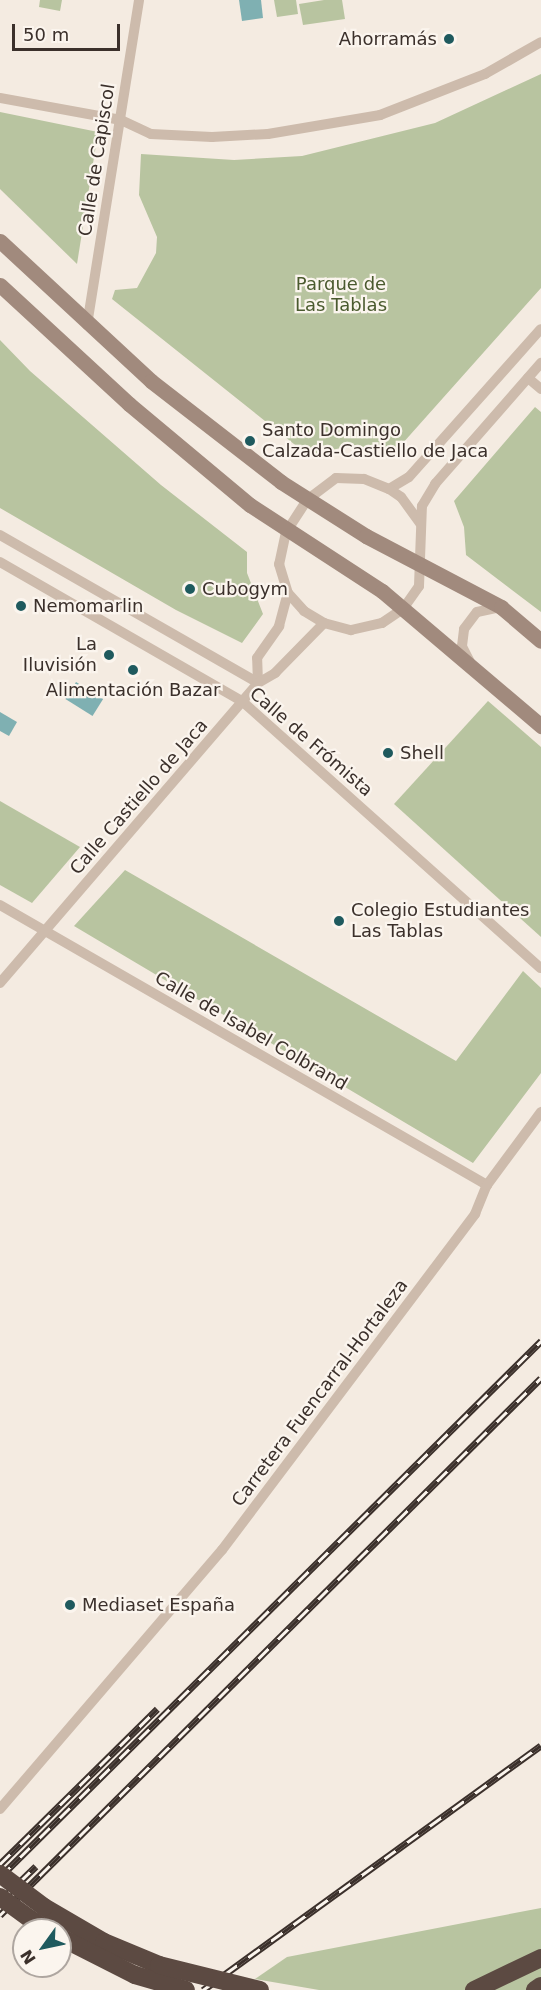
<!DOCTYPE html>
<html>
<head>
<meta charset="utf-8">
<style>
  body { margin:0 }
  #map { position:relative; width:541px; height:1990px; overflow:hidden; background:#f4ebe1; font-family:"DejaVu Sans",sans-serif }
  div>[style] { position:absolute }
  .green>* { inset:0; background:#b8c4a0 }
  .water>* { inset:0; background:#7fb0b2; transform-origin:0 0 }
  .street>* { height:10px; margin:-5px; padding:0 5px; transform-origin:5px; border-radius:5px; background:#cdbbac }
  .secondary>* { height:15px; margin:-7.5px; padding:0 7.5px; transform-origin:7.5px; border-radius:7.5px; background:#a18a7d }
  .highway>* { height:18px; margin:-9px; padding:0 9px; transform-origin:9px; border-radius:9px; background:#5c4a42 }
  .rail>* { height:7px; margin-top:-3.5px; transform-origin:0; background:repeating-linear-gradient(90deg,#fbf5ee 0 14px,#3b302b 0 28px); box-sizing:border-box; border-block:2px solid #3b302b }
  .highway-bridge>* { height:18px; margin:-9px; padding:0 9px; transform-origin:9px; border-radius:9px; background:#5c4a42 }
  .dots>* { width:16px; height:16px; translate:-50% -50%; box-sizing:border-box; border:3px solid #fbf5ee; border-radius:50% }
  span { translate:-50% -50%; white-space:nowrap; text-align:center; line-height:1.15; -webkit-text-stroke:4.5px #fbf5ee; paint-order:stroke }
  .poi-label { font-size:18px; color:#3b302b }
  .right { translate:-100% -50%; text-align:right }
  .left { translate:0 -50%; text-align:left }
  .street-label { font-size:18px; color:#3b302b }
  .park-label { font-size:18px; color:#4a5a2e }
  .north { position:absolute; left:12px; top:1918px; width:60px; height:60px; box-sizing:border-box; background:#fbf5ee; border:2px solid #aea6a0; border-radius:50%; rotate:237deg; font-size:16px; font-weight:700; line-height:24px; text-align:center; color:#3b302b }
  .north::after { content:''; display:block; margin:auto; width:21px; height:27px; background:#1f5a5e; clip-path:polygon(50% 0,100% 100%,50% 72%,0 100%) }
  .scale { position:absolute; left:12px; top:24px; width:108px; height:27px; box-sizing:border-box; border:3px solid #3b302b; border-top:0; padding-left:8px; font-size:18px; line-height:21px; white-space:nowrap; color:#3b302b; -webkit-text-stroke:4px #fbf5ee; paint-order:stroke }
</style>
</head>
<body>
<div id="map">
  <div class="green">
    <i style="clip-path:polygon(40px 0,62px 0,60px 11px,39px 7px)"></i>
    <i style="clip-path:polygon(274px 0,296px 0,298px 14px,277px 17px)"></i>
    <i style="clip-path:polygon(324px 0,342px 0,345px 19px,303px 25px,299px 4px)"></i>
    <i style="clip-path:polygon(541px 74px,541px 288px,394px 453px,352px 445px,309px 456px,112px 299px,115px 290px,137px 288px,156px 253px,157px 237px,139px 195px,141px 154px,234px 160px,302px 156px,435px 123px)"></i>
    <i style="clip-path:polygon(0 112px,98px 132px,77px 264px,0 189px)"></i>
    <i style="clip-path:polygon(0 340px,30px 371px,161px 485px,247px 552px,247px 573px,263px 614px,242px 643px,176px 610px,0 508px)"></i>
    <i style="clip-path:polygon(535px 407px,541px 412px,541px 612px,466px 555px,464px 527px,454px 501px)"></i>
    <i style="clip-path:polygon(488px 701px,541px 747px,541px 937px,394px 804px)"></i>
    <i style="clip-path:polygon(0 801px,80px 847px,32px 903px,0 885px)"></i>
    <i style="clip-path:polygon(125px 870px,456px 1061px,523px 971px,541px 988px,541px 1073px,473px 1163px,74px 926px)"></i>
    <i style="clip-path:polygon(541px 1908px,541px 1990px,319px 1990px,255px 1979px,287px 1957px)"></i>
  </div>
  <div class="water">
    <i style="clip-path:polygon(239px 0,261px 0,263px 18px,242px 21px)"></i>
    <i style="left:76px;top:682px;width:32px;height:20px;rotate:32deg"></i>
    <i style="clip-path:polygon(0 712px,17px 722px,9px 736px,0 731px)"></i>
  </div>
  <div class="street">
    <i style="left:0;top:98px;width:123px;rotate:10.3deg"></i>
    <i style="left:121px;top:120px;width:33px;rotate:25deg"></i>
    <i style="left:151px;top:134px;width:61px;rotate:2.8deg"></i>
    <i style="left:212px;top:137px;width:56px;rotate:-3.1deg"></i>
    <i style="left:268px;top:134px;width:114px;rotate:-9.6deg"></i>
    <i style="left:380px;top:115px;width:113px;rotate:-21.3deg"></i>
    <i style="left:485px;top:74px;width:64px;rotate:-29.7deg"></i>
    <i style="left:87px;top:325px;width:329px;rotate:-80.9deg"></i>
    <i style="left:528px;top:378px;width:17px;rotate:40deg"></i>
    <i style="left:389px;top:489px;width:23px;rotate:-31deg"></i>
    <i style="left:409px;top:477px;width:198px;rotate:-48.3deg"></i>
    <i style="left:420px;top:523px;width:32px;rotate:-126deg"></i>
    <i style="left:401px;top:497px;width:14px;rotate:-146deg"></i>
    <i style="left:389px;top:489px;width:27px;rotate:-158deg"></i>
    <i style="left:364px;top:479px;width:28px;rotate:-178deg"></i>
    <i style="left:336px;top:478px;width:36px;rotate:143deg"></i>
    <i style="left:307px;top:500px;width:38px;rotate:123deg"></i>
    <i style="left:286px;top:532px;width:33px;rotate:102deg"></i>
    <i style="left:279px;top:564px;width:30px;rotate:73deg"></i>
    <i style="left:288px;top:593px;width:24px;rotate:48deg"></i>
    <i style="left:304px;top:611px;width:23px;rotate:31deg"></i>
    <i style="left:324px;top:623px;width:28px;rotate:15deg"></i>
    <i style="left:351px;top:630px;width:32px;rotate:-13deg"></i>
    <i style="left:382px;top:623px;width:25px;rotate:-34deg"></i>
    <i style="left:403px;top:609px;width:28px;rotate:-55deg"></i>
    <i style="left:419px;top:586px;width:80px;rotate:-87.9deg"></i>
    <i style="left:422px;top:506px;width:26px;rotate:-59deg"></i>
    <i style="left:435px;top:484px;width:161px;rotate:-48.8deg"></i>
    <i style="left:0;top:535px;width:297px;rotate:29.8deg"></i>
    <i style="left:0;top:562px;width:280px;rotate:29.9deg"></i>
    <i style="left:243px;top:702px;width:399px;rotate:41.8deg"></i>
    <i style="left:471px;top:664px;width:20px;rotate:-117deg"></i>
    <i style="left:462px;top:646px;width:17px;rotate:-83deg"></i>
    <i style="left:464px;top:629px;width:21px;rotate:-53deg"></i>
    <i style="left:477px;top:612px;width:25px;rotate:-12deg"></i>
    <i style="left:258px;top:683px;width:25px;rotate:-92deg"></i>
    <i style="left:257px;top:658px;width:39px;rotate:-55deg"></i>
    <i style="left:279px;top:626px;width:34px;rotate:-75deg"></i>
    <i style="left:0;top:905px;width:562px;rotate:29.9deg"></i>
    <i style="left:0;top:983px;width:396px;rotate:-49.3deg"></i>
    <i style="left:258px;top:683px;width:20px;rotate:-30deg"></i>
    <i style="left:275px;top:673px;width:70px;rotate:-45.6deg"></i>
    <i style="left:0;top:1809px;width:341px;rotate:-49.4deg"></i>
    <i style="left:222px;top:1550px;width:421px;rotate:-53deg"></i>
    <i style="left:475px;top:1214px;width:31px;rotate:-68deg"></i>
    <i style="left:487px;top:1185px;width:91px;rotate:-53.5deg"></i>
  </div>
  <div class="secondary">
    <i style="left:0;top:241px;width:206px;rotate:42.8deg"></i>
    <i style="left:151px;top:381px;width:165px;rotate:37.8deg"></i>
    <i style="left:281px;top:482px;width:101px;rotate:32.4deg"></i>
    <i style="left:366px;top:536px;width:153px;rotate:27.7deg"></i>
    <i style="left:501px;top:607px;width:52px;rotate:40.4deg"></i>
    <i style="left:0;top:285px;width:176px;rotate:42.7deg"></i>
    <i style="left:129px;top:404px;width:158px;rotate:39.9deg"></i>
    <i style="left:250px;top:505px;width:158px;rotate:33.1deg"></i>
    <i style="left:382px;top:591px;width:209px;rotate:40.3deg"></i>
  </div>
  <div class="highway">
    <i style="left:44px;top:1907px;width:69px;rotate:30.3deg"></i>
    <i style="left:104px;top:1942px;width:60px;rotate:22.7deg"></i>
    <i style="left:30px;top:1919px;width:21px;rotate:31deg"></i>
    <i style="left:60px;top:1937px;width:84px;rotate:26.9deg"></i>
    <i style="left:135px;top:1975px;width:53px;rotate:16.4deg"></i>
    <i style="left:474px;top:1990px;width:74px;rotate:-25.5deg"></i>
    <i style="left:535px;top:1990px;width:7px;rotate:-34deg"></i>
  </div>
  <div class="rail">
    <i style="left:0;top:1864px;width:221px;rotate:-44.6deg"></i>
    <i style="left:0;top:1877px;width:762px;rotate:-44.73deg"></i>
    <i style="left:0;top:1901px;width:50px;rotate:-44.2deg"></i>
    <i style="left:0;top:1915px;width:762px;rotate:-44.79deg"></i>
    <i style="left:203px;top:1990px;width:417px;rotate:-35.9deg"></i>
  </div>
  <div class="highway-bridge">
    <i style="left:0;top:1874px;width:55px;rotate:36.9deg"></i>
    <i style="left:0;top:1897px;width:37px;rotate:36deg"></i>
    <i style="left:159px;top:1965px;width:104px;rotate:13.9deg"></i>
  </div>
  <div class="dots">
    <i style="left:449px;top:39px;background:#1f5a5e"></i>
    <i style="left:250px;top:441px;background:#1f5a5e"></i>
    <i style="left:190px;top:589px;background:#1f5a5e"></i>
    <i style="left:21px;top:606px;background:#1f5a5e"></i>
    <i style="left:109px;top:655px;background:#1f5a5e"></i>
    <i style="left:133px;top:670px;background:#1f5a5e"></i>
    <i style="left:388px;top:753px;background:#1f5a5e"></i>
    <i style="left:339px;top:921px;background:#1f5a5e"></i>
    <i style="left:70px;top:1605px;background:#1f5a5e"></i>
  </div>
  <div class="poi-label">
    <span class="right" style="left:437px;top:39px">Ahorramás</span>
    <span class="left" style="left:262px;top:441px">Santo Domingo<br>Calzada-Castiello de Jaca</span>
    <span class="left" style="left:202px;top:589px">Cubogym</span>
    <span class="left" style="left:33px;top:606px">Nemomarlin</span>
    <span class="right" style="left:97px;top:655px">La<br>Iluvisión</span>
    <span style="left:133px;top:690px">Alimentación Bazar</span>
    <span class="left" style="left:400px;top:753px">Shell</span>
    <span class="left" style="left:351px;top:921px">Colegio Estudiantes<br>Las Tablas</span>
    <span class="left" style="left:82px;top:1605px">Mediaset España</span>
  </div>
  <div class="street-label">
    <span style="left:97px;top:160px;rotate:-81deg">Calle de Capiscol</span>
    <span style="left:311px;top:742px;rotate:41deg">Calle de Frómista</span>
    <span style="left:139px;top:797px;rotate:-49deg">Calle Castiello de Jaca</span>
    <span style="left:251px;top:1031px;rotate:30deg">Calle de Isabel Colbrand</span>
    <span style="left:320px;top:1393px;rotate:-53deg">Carretera Fuencarral-Hortaleza</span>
  </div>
  <div class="park-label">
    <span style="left:341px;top:295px">Parque de<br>Las Tablas</span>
  </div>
  <div class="north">N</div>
  <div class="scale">50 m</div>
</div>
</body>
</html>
